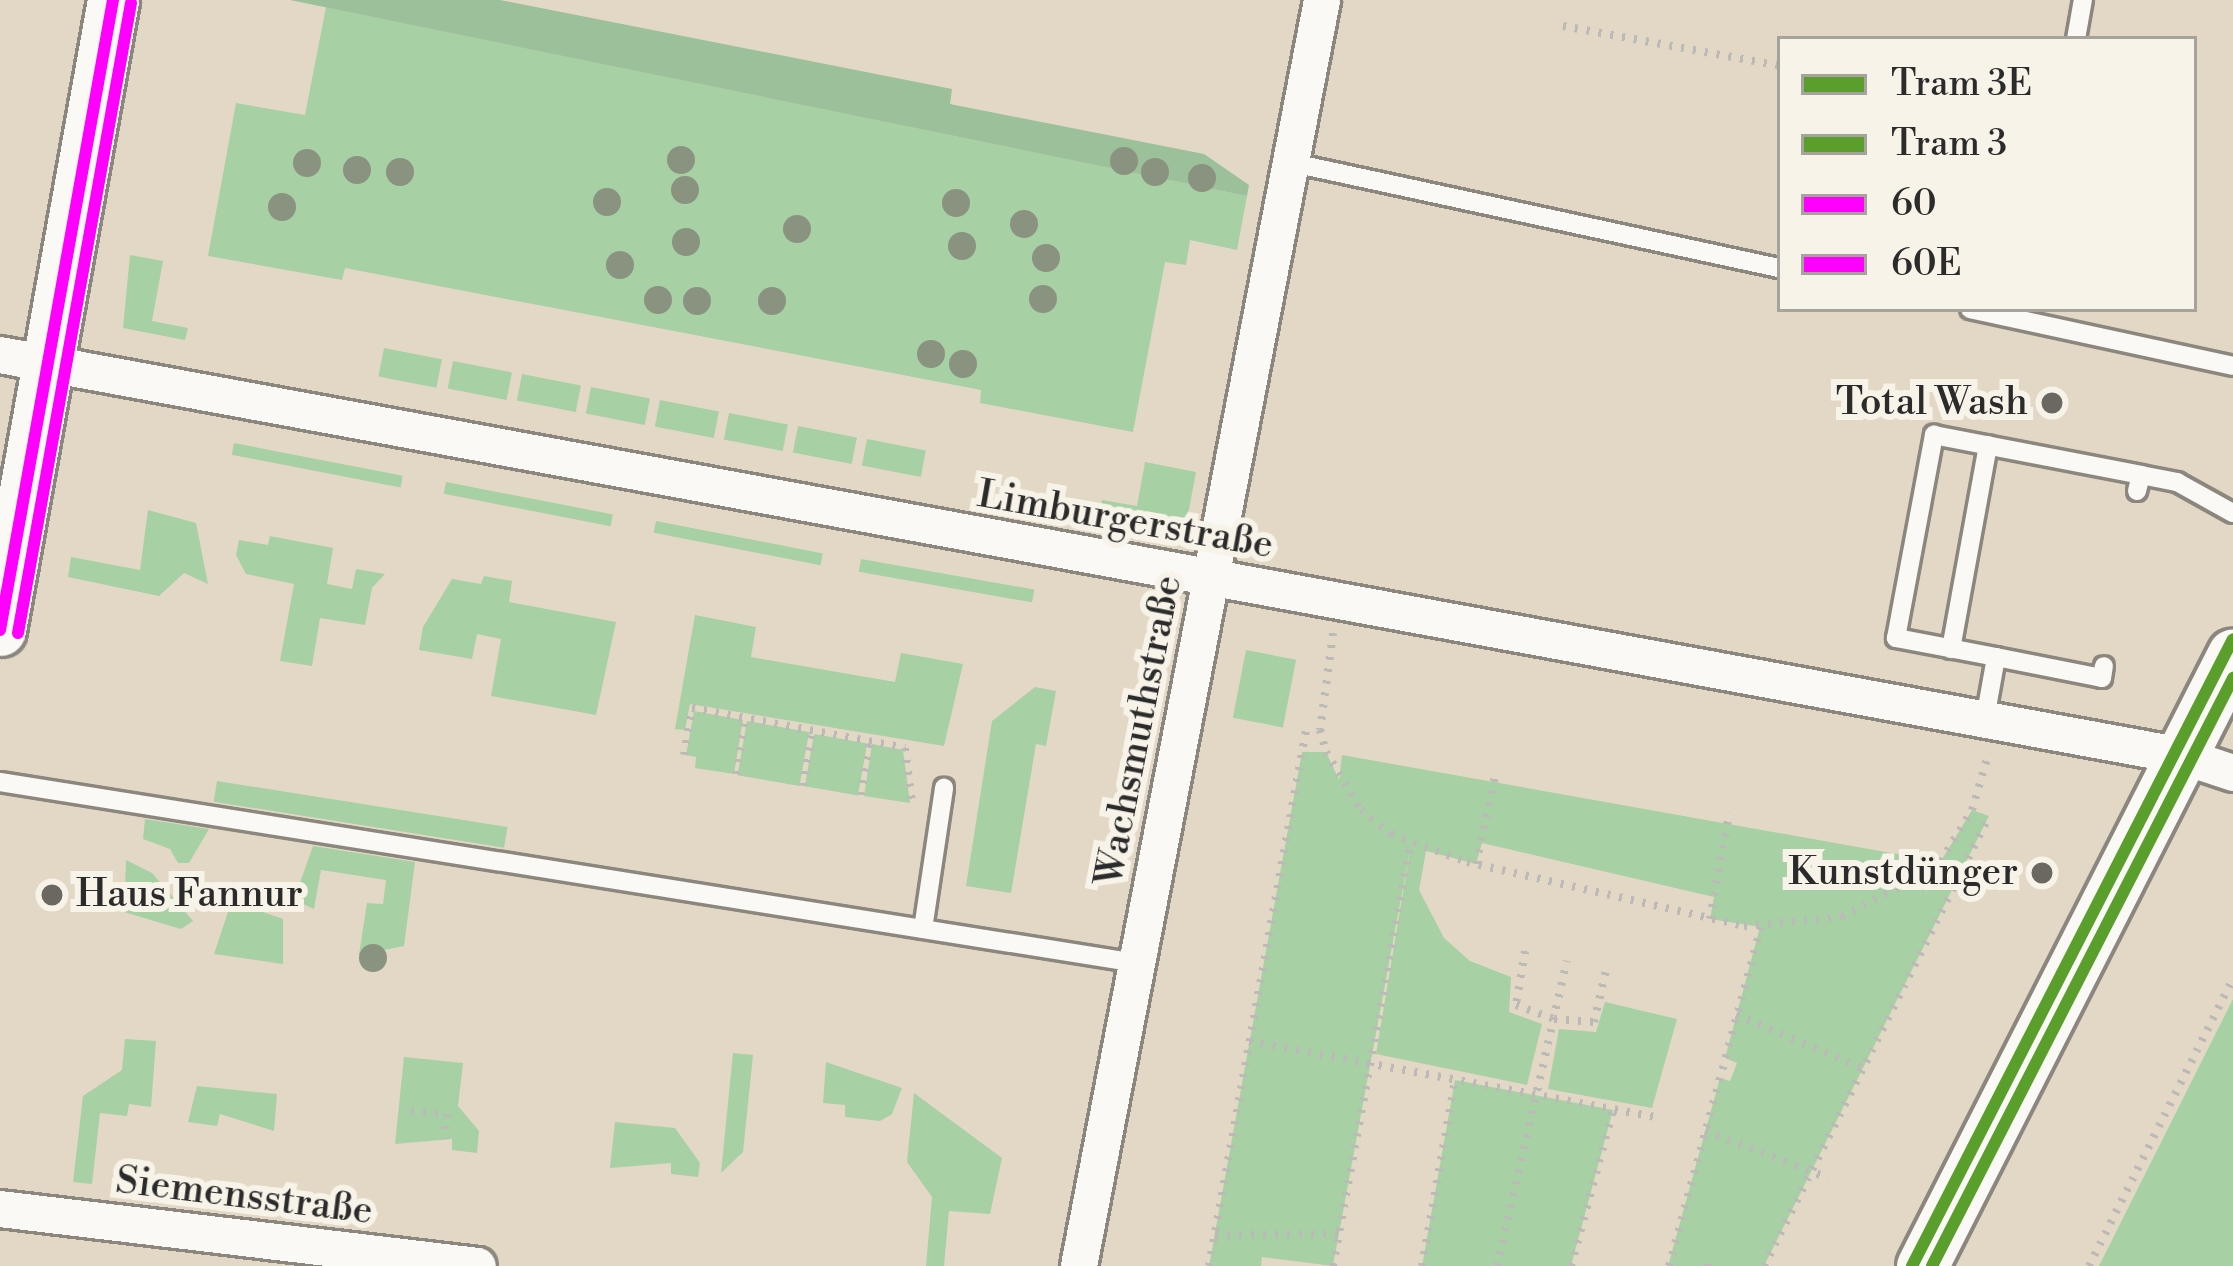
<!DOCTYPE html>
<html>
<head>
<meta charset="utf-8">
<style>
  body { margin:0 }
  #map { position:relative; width:2233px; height:1266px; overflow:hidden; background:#e2d8c5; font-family:"Libre Bodoni",serif }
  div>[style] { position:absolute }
  .green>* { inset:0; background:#a8d0a5; transform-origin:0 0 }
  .forest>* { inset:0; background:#9cc09a }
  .path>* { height:8px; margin-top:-4px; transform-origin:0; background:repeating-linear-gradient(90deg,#bcbab7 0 3px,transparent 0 12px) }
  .roads { filter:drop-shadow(3px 0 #8c877e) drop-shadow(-3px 0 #8c877e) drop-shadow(0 3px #8c877e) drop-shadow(0 -3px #8c877e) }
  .lane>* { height:18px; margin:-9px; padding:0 9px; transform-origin:9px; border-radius:9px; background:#fbf9f6 }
  .street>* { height:36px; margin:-18px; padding:0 18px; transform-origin:18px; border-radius:18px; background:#fbf9f6 }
  .secondary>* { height:51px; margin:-25.5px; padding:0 25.5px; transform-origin:25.5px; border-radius:25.5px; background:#fbf9f6 }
  .bus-1>* { height:12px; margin:-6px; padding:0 6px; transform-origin:6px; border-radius:6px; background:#f0f }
  .bus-2>* { height:12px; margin:-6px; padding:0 6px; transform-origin:6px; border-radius:6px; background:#f0f }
  .tram-1>* { height:12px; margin:-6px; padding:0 6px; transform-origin:6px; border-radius:6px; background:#5a9f2c }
  .tram-2>* { height:12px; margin:-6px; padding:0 6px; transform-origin:6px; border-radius:6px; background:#5a9f2c }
  .trees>* { width:28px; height:28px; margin:-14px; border-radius:50%; background:#8a9380 }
  .dots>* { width:33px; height:33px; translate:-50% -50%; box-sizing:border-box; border:6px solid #f7f3e8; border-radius:50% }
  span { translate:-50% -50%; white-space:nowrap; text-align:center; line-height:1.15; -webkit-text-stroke:12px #f7f3e8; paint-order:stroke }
  .poi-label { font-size:39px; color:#2b2b2b }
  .right { translate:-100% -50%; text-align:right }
  .left { translate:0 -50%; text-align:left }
  .street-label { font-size:39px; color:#2b2b2b }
  .legend { position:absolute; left:1777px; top:36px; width:420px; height:276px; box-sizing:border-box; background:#f7f3e8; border:3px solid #a5a39c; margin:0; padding:15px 21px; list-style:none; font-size:36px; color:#2b2b2b }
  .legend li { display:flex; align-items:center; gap:24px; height:60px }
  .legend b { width:60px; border:3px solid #a5a39c }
</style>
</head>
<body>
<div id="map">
  <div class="green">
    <i style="clip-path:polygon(326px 7px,1247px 196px,1237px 250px,1190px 240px,1186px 265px,1165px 262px,1133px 432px,980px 403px,981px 390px,345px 268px,342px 280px,208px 256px,236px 103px,305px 115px)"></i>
    <i style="clip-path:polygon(130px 255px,163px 261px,152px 321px,188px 328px,185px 340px,123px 328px)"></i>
    <i style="left:384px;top:348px;width:59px;height:29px;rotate:11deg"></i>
    <i style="left:453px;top:361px;width:60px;height:28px;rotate:11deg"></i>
    <i style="left:522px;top:374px;width:60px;height:27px;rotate:11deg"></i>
    <i style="left:591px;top:387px;width:60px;height:27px;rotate:11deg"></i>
    <i style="left:660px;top:400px;width:60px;height:27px;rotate:11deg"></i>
    <i style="left:729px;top:413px;width:60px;height:27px;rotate:11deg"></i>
    <i style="left:798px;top:426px;width:60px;height:27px;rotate:11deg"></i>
    <i style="left:867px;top:439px;width:60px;height:27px;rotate:11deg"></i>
    <i style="left:234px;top:443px;width:172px;height:12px;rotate:11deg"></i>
    <i style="clip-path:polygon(1145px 462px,1196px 472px,1187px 520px,1100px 511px,1102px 500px,1137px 506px)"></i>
    <i style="left:446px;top:482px;width:170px;height:12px;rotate:11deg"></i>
    <i style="clip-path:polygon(148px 510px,196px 523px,208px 584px,184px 573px,159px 596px,68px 577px,71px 557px,140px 570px)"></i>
    <i style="left:656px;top:521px;width:170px;height:12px;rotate:11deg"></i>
    <i style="clip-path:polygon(270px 536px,333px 548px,327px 584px,352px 589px,356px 569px,385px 574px,372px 588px,365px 625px,320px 618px,312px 666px,280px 661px,294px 584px,246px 574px,236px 555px,239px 540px,268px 545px)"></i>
    <i style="left:861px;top:559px;width:176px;height:13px;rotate:10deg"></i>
    <i style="clip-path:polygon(484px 576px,512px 581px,509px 602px,616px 622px,596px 715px,491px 696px,501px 639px,477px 634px,472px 659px,419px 650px,423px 627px,452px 579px,481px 584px)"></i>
    <i style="clip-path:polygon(695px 615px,756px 627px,751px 657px,895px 682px,901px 653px,963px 664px,944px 746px,690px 704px,685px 730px,675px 729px)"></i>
    <i style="left:1246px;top:650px;width:51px;height:69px;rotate:11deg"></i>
    <i style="clip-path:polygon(1035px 687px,1056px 691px,1046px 746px,1036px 744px,1011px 893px,966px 886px,992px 721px)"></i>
    <i style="clip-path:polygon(694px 711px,743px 720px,734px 774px,695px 768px,696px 757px,686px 755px)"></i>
    <i style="left:747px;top:721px;width:63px;height:55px;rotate:10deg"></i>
    <i style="left:814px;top:734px;width:54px;height:53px;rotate:10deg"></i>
    <i style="clip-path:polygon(872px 744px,903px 750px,910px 803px,864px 796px)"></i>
    <i style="clip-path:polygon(1302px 752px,1326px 752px,1339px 780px,1342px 755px,1919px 858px,1925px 873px,1941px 861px,1972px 810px,1989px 816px,1764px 1266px,1668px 1266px,1720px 1078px,1730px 1081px,1737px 1063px,1725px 1058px,1760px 927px,1710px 919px,1714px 897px,1482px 843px,1476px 864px,1426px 851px,1419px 890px,1444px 938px,1470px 961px,1511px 977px,1509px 1012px,1542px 1024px,1527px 1085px,1376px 1054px,1411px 844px,1333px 1266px,1262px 1257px,1261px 1266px,1209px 1266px)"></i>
    <i style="left:217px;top:781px;width:294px;height:21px;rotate:9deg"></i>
    <i style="clip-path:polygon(145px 819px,209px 829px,189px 863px,178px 863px,170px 849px,143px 839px)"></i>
    <i style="clip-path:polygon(313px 846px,415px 862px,404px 946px,359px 955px,367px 903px,383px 904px,386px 880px,321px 870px,314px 909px,294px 900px)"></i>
    <i style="clip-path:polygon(126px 860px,152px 873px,193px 921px,181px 929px,124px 912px)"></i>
    <i style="clip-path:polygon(240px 904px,283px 919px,283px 964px,214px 954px,228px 912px)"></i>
    <i style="clip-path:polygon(2233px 999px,2233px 1266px,2099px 1266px)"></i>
    <i style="clip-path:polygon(1605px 1002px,1677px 1019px,1652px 1108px,1548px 1089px,1559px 1029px,1596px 1032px)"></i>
    <i style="clip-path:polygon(125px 1039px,156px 1041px,151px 1107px,129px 1104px,127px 1116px,100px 1113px,92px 1184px,73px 1182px,83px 1096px,122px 1070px)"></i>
    <i style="clip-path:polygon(733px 1053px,753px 1055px,743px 1152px,721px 1173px)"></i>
    <i style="clip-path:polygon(404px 1057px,463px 1063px,458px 1106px,479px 1131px,477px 1153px,452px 1150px,452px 1139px,395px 1144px)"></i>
    <i style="clip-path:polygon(826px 1062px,902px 1088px,892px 1114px,880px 1121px,845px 1117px,845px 1105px,823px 1103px)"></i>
    <i style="clip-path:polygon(1455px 1080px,1613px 1110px,1571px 1266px,1422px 1266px)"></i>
    <i style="clip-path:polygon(197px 1086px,277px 1094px,274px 1131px,220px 1114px,217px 1126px,188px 1122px)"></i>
    <i style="clip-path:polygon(914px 1093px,1002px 1158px,990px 1214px,949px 1211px,944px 1266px,926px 1266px,932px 1197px,907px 1162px)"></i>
    <i style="clip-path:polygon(615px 1122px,675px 1128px,700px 1163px,698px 1177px,671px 1174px,671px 1163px,610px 1168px)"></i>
  </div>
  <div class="forest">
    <i style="clip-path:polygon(290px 0,500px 0,952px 89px,950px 104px,1204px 154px,1249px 185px,1247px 196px)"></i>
  </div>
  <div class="path">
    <i style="left:1563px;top:26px;width:221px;rotate:10.4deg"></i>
    <i style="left:1333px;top:633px;width:98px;rotate:97.6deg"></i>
    <i style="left:1320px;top:730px;width:23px;rotate:75deg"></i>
    <i style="left:1326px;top:752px;width:68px;rotate:58.9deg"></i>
    <i style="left:1361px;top:810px;width:38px;rotate:39deg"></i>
    <i style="left:1391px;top:834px;width:81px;rotate:20.2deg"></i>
    <i style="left:1467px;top:862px;width:284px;rotate:13deg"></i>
    <i style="left:1744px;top:926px;width:98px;rotate:-5.2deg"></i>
    <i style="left:1842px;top:917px;width:93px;rotate:-27.7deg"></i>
    <i style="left:1924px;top:874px;width:21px;rotate:-37deg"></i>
    <i style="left:1941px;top:861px;width:60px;rotate:-58.7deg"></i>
    <i style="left:1972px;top:810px;width:60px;rotate:-73.7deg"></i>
    <i style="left:684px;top:755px;width:48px;rotate:-80.3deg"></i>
    <i style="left:692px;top:708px;width:217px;rotate:10.6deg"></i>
    <i style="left:905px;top:748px;width:55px;rotate:82.7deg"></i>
    <i style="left:736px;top:774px;width:57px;rotate:-80.9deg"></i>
    <i style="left:803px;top:786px;width:57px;rotate:-80.9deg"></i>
    <i style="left:861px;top:795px;width:55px;rotate:-80.5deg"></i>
    <i style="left:1476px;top:864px;width:94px;rotate:-77.7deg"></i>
    <i style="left:1710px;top:919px;width:108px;rotate:-79.8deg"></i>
    <i style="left:1525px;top:951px;width:55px;rotate:99.5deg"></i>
    <i style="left:1516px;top:1005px;width:40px;rotate:20.2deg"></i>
    <i style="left:1554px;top:1019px;width:40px;rotate:4.3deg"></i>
    <i style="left:1594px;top:1022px;width:53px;rotate:-77deg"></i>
    <i style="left:1736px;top:1015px;width:137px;rotate:22.8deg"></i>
    <i style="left:1249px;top:1041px;width:412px;rotate:10.6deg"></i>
    <i style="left:411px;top:1111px;width:36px;rotate:5deg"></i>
    <i style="left:447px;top:1114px;width:25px;rotate:95deg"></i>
    <i style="left:1705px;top:1131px;width:132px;rotate:20.9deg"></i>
    <i style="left:1215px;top:1235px;width:124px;rotate:-0.5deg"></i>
    <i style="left:1209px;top:1266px;width:545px;rotate:-79.74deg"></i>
    <i style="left:1333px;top:1266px;width:430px;rotate:-79.6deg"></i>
    <i style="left:1422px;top:1266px;width:189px;rotate:-79.9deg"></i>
    <i style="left:1497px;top:1266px;width:313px;rotate:-77.1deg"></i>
    <i style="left:1571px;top:1266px;width:162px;rotate:-74.9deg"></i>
    <i style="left:1669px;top:1266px;width:351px;rotate:-74.8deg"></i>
    <i style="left:1708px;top:1266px;width:2px;rotate:-90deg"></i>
    <i style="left:1764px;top:1266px;width:503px;rotate:-63.43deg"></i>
    <i style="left:2089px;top:1266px;width:321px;rotate:-63.4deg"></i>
  </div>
  <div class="roads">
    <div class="lane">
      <i style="left:2076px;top:39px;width:40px;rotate:-80deg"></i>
      <i style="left:1293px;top:163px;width:498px;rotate:12.2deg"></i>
      <i style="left:1970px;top:309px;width:269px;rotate:12.2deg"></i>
      <i style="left:2137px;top:491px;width:16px;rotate:-76deg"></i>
      <i style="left:2141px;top:475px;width:37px;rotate:11deg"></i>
      <i style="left:2177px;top:482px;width:64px;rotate:29deg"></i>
      <i style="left:1951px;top:649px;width:207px;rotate:-79.7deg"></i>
      <i style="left:1996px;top:657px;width:102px;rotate:-169.2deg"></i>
      <i style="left:1896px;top:638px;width:207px;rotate:-79.4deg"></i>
      <i style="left:1934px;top:435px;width:211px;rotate:10.9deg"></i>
      <i style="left:1985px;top:719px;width:63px;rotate:-79.9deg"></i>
      <i style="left:1996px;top:657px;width:108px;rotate:11.2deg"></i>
      <i style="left:2102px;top:678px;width:12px;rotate:-81deg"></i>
      <i style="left:0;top:782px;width:1150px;rotate:9.05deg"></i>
      <i style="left:923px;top:929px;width:143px;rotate:-81.5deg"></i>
    </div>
    <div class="street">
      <i style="left:0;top:355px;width:2219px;rotate:10.41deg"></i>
      <i style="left:2182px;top:756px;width:54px;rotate:18.4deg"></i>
      <i style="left:0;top:1209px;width:481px;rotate:6.8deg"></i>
      <i style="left:1079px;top:1266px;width:1289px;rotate:-79.13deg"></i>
    </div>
    <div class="secondary">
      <i style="left:0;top:630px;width:640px;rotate:-79.83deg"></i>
      <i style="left:1922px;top:1266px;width:686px;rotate:-63.06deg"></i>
    </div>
  </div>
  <div class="bus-1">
    <i style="left:0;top:630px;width:640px;rotate:-79.83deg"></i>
  </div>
  <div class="bus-2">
    <i style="left:18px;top:633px;width:640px;rotate:-79.83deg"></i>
  </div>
  <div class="tram-1">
    <i style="left:1912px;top:1266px;width:704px;rotate:-62.89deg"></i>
  </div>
  <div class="tram-2">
    <i style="left:1932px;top:1266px;width:661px;rotate:-62.89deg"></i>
  </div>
  <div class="trees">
    <i style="left:681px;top:160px"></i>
    <i style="left:1124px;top:161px"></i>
    <i style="left:307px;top:163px"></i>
    <i style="left:357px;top:170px"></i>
    <i style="left:400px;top:172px"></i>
    <i style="left:1155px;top:172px"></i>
    <i style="left:1202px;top:178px"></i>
    <i style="left:685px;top:190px"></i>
    <i style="left:607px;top:202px"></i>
    <i style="left:956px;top:203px"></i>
    <i style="left:282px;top:207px"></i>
    <i style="left:1024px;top:224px"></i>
    <i style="left:797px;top:229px"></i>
    <i style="left:686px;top:242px"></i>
    <i style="left:962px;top:246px"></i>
    <i style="left:1046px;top:258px"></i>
    <i style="left:620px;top:265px"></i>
    <i style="left:1043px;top:299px"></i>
    <i style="left:658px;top:300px"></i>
    <i style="left:697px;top:301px"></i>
    <i style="left:772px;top:301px"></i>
    <i style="left:931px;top:354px"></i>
    <i style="left:963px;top:364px"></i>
    <i style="left:373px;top:958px"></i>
  </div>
  <div class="dots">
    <i style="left:2052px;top:403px;background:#6b6861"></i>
    <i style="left:2042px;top:873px;background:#6b6861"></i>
    <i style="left:52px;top:895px;background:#6b6861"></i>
  </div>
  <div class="poi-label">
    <span class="right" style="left:2028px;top:403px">Total Wash</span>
    <span class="right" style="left:2018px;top:873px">Kunstdünger</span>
    <span class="left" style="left:76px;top:895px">Haus Fannur</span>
  </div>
  <div class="street-label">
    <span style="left:1125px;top:521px;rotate:10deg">Limburgerstraße</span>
    <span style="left:1140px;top:731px;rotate:-79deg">Wachsmuthstraße</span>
    <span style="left:244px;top:1197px;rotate:7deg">Siemensstraße</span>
  </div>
  <ul class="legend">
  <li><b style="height:15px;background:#5a9f2c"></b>Tram 3E</li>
  <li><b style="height:15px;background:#5a9f2c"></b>Tram 3</li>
  <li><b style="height:15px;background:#f0f"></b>60</li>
  <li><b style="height:15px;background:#f0f"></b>60E</li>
  </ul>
</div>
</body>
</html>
